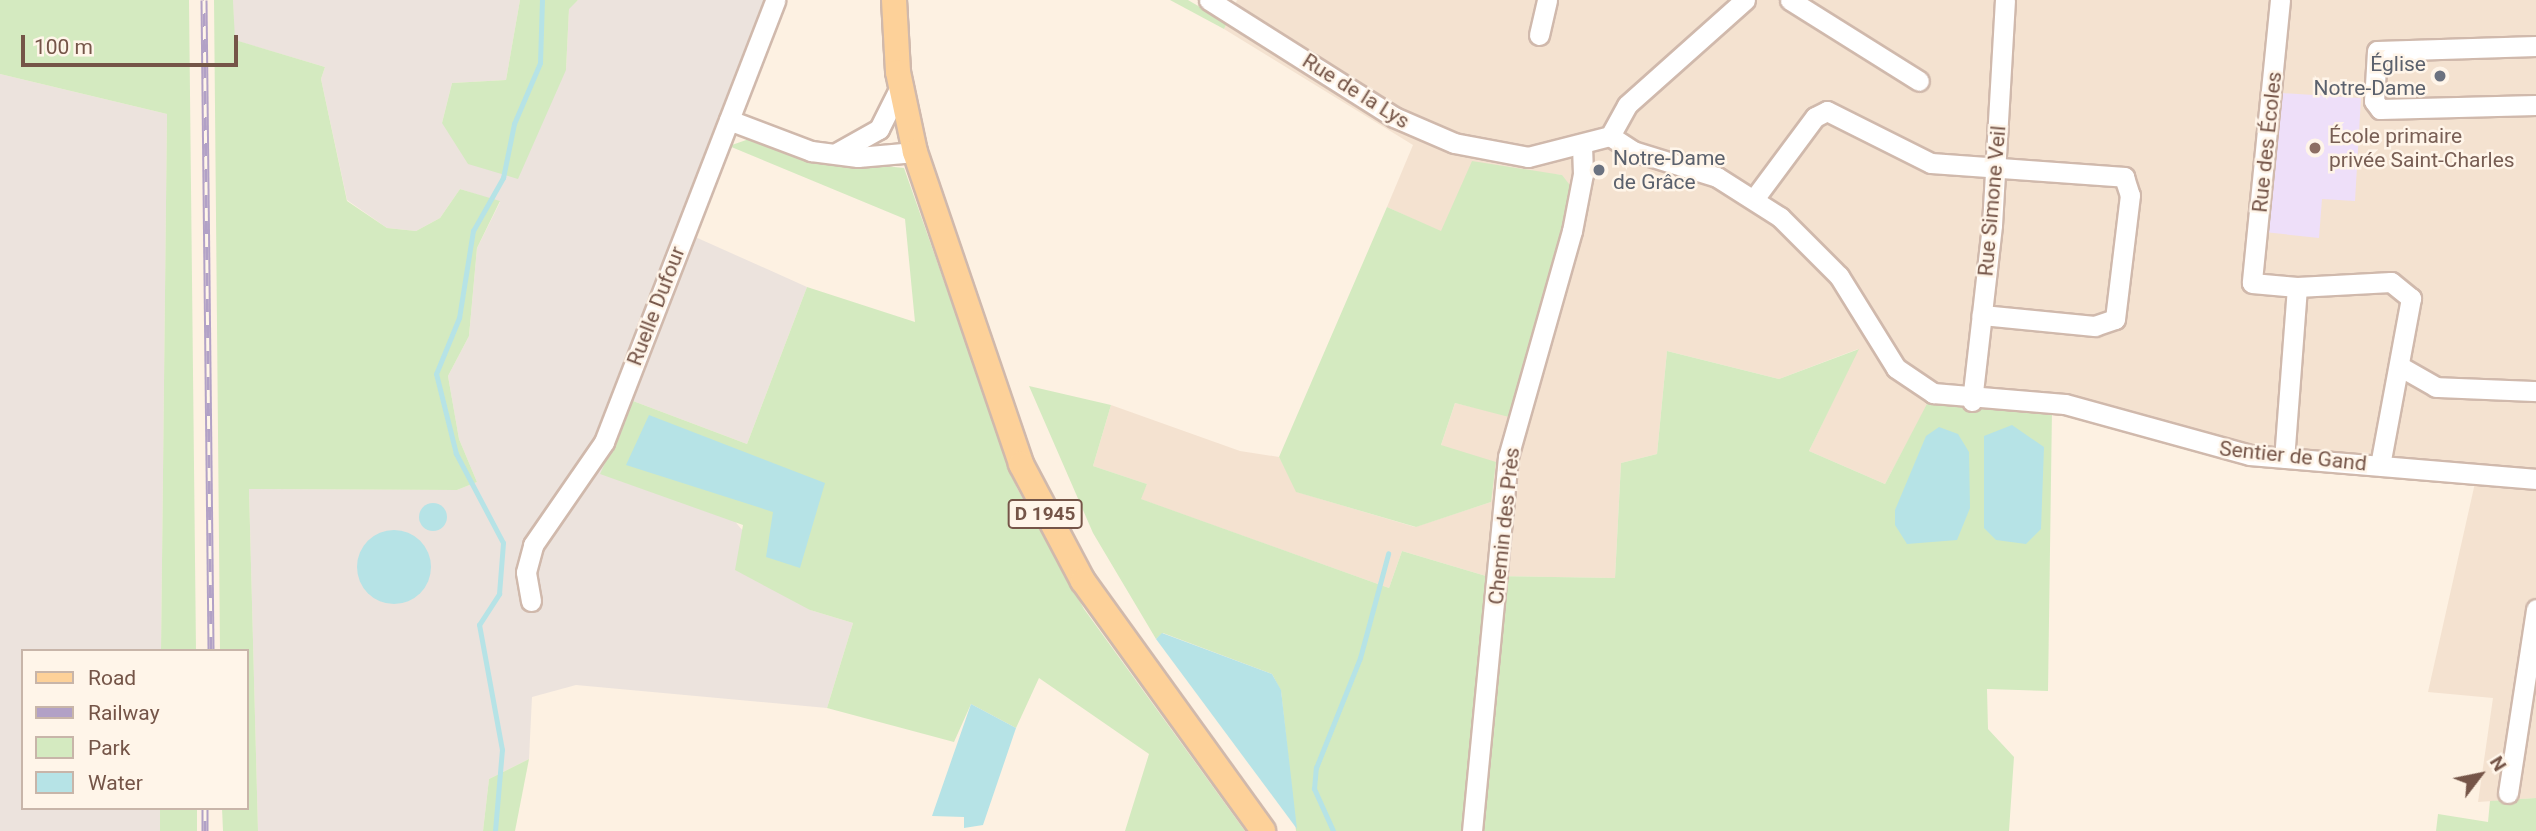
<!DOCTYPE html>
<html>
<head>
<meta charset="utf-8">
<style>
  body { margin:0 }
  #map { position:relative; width:2536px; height:831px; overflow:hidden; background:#fdf1e2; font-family:Roboto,sans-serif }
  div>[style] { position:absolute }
  .residential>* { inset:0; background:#f4e2d0 }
  .industrial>* { inset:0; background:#ece3dd }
  .education>* { inset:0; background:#eedff9 }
  .green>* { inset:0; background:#d4eac0; transform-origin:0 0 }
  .water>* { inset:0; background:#b6e3e6 }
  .round { border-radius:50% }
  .stream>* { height:4.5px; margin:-2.25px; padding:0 2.25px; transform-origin:2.25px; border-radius:2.25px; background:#b6e3e6 }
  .roads { filter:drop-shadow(2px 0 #d0b9ac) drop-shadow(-2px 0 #d0b9ac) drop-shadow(0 2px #d0b9ac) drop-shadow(0 -2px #d0b9ac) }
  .minor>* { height:19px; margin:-9.5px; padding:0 9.5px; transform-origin:9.5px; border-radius:9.5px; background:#fff }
  .major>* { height:24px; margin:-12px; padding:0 12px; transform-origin:12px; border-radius:12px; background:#fdd199 }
  .rail>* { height:7px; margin-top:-3.5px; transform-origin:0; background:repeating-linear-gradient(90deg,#fff5e9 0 13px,#b2a1c6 0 26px); box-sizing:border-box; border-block:2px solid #b2a1c6 }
  .dots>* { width:19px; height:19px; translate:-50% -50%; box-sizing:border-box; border:4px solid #fff5e9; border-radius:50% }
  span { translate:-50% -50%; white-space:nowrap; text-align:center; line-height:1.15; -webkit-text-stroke:5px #fff5e9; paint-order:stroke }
  .shield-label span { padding:2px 5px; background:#fff5e9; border:2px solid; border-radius:5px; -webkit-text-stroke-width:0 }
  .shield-label { font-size:19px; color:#755548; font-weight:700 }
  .worship-label { font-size:21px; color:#5b616d }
  .right { translate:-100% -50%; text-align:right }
  .left { translate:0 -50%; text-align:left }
  .street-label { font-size:21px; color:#755548 }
  .education-label { font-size:21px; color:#785e54 }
  .legend { position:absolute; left:21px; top:649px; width:228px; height:161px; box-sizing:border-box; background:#fff5e9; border:2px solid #c8b5a9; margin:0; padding:9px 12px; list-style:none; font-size:21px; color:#755548 }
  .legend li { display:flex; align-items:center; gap:14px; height:35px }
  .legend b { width:35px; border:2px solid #c8b5a9 }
  .north { position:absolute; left:2445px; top:740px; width:70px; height:70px; -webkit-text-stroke:5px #fff5e9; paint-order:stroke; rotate:58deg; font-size:19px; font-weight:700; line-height:28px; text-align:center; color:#755548 }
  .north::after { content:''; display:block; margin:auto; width:24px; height:32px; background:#755548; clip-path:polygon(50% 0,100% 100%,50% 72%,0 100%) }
  .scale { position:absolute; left:21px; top:35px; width:217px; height:32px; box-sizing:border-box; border:4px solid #755548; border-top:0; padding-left:9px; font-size:21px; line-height:24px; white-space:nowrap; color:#755548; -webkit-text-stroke:5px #fff5e9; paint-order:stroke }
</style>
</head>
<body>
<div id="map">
  <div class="residential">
    <i style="clip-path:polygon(1237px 0,2536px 0,2536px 798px,2478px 802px,2493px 698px,2428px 692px,2475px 483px,2288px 467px,2052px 409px,1962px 408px,1930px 400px,1885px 484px,1809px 451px,1858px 349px,1779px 379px,1667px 351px,1657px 454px,1621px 463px,1615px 578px,1486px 576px,1402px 551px,1389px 588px,1140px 499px,1147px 484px,1093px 466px,1111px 405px,1240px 451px,1279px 457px,1297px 492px,1415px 527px,1491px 502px,1441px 445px,1455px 403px,1510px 416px,1562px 175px,1543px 173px,1441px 232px,1387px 207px,1413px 145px,1224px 29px)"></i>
  </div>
  <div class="industrial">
    <i style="clip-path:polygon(233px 0,520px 0,506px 80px,452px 83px,442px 123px,566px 70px,569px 8px,578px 0,786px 0,693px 236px,807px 287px,747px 444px,633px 401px,810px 610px,853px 623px,827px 708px,576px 685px,532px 697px,529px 759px,489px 779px,483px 831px,258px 831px,249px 489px,457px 490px,477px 482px,459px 439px,448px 376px,469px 336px,477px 248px,500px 202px,460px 189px,440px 218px,416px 231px,387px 228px,347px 200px,321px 79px,325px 67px,234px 40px)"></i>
    <i style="clip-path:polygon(0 74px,167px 114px,161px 651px,23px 651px,23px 808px,160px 808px,160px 831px,0 831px)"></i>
  </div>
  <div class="education">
    <i style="clip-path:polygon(2281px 93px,2361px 98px,2355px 201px,2322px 199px,2319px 238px,2264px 232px)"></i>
  </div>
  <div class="green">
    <i style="clip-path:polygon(0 0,189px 0,196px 651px,161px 651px,167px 114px,0 74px)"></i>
    <i style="clip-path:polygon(214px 0,233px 0,235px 40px,325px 67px,321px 79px,347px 201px,387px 228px,416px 231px,440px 218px,460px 189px,500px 201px,477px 248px,469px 336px,448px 376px,459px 439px,477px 482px,457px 490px,249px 489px,258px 831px,223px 831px,222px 808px,247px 808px,247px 651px,220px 651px)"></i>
    <i style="clip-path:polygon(520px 0,578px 0,569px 9px,566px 70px,518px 179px,468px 164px,442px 123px,452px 83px,506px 80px)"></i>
    <i style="clip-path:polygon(1170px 0,1188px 0,1227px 23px,1224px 29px)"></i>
    <i style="clip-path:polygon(749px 139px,797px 157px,904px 168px,1017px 488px,1084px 609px,1245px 831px,1125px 831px,1149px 754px,1039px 678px,1016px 728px,971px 704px,954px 742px,827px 708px,853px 623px,810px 610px,735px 570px,743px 525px,600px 474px,633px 401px,747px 444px,807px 287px,915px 322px,905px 219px,729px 146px)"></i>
    <i style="clip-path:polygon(1472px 161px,1562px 175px,1573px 189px,1509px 417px,1455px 403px,1441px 445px,1496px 462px,1491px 502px,1416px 527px,1296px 492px,1279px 457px,1387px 207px,1441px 231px)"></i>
    <i style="clip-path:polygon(1859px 349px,1809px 451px,1885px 484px,1929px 400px,1962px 408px,2052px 409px,2048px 691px,1987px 689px,1988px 729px,2014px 757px,2009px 831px,1296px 831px,1281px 691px,1272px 674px,1163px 633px,1156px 639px,1093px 533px,1029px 386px,1111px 405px,1093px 466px,1147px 484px,1141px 499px,1389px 588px,1402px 551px,1486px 576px,1615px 578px,1621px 463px,1657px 454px,1667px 351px,1779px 379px)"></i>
    <i style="clip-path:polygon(529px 759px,515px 831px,483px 831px,489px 779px)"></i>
    <i style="clip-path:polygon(2536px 798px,2536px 831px,2436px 831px,2438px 814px,2488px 822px,2490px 801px)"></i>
    <i style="left:160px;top:808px;width:37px;height:23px"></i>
  </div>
  <div class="water">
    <i style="clip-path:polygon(649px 415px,825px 483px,800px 568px,766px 557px,773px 512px,626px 465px)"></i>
    <i style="clip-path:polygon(2012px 425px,2044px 447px,2041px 529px,2026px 544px,1996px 540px,1984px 528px,1984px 436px)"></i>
    <i style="clip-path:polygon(1939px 427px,1958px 434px,1969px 452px,1970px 508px,1957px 540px,1907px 544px,1895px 525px,1895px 510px,1926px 436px)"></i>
    <i class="round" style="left:419px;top:503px;width:28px;height:28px"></i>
    <i class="round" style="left:357px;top:530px;width:74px;height:74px"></i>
    <i style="clip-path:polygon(1162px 633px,1272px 674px,1281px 690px,1297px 829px,1156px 639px)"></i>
    <i style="clip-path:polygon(971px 704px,1016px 728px,983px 825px,964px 828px,964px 817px,932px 816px)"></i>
  </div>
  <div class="stream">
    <i style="left:495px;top:831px;width:81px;rotate:-85.1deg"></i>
    <i style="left:502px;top:750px;width:127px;rotate:-100.4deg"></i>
    <i style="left:479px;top:625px;width:37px;rotate:-57deg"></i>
    <i style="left:499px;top:594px;width:51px;rotate:-85.5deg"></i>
    <i style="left:503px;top:543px;width:101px;rotate:-117.8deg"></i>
    <i style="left:456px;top:454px;width:82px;rotate:-104deg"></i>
    <i style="left:436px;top:374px;width:61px;rotate:-67.7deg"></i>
    <i style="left:459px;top:318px;width:88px;rotate:-80.9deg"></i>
    <i style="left:473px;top:231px;width:61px;rotate:-60.5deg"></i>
    <i style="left:503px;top:178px;width:55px;rotate:-78.5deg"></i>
    <i style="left:514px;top:124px;width:66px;rotate:-66.9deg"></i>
    <i style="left:540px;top:63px;width:63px;rotate:-88.2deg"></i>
    <i style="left:1333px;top:831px;width:46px;rotate:-114.3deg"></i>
    <i style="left:1314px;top:789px;width:21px;rotate:-85deg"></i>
    <i style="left:1316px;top:768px;width:118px;rotate:-68.2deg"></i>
    <i style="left:1360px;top:658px;width:108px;rotate:-74.9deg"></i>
  </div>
  <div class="roads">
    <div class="minor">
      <i style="left:1209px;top:0;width:219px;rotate:32.3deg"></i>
      <i style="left:1394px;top:117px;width:65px;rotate:23.4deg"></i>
      <i style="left:1454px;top:143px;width:75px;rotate:10.7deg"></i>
      <i style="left:1528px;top:157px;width:85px;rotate:-14.4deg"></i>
      <i style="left:1790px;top:0;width:152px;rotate:32.1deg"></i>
      <i style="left:2280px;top:0;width:284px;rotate:95.7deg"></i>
      <i style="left:2252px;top:283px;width:45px;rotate:5.1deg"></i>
      <i style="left:2297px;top:287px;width:171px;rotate:94.3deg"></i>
      <i style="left:1539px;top:35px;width:36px;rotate:-77deg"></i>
      <i style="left:2536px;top:46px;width:159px;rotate:178.2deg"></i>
      <i style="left:2377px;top:51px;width:50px;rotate:93.4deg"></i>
      <i style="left:2374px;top:101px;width:10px;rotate:53deg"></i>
      <i style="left:2380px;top:109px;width:156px;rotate:-1.5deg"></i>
      <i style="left:729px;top:120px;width:88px;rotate:20.7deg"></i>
      <i style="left:811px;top:151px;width:47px;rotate:7.3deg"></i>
      <i style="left:858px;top:157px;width:57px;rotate:-5deg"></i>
      <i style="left:1610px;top:136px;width:27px;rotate:33deg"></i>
      <i style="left:1633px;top:151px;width:88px;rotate:17.2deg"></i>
      <i style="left:1717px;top:177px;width:75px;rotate:32.4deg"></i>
      <i style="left:1780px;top:217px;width:83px;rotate:45deg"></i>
      <i style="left:1839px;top:276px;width:108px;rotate:58.2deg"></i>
      <i style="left:1896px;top:368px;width:45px;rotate:34deg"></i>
      <i style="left:1933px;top:393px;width:132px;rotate:4.8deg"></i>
      <i style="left:2065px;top:404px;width:192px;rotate:15.4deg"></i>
      <i style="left:2250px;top:455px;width:287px;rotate:4.8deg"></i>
      <i style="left:1610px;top:136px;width:35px;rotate:-61deg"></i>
      <i style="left:1627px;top:105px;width:158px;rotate:-41.7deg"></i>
      <i style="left:838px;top:152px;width:47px;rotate:-29.3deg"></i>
      <i style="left:879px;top:129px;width:47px;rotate:-63.4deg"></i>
      <i style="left:1754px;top:199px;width:102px;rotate:-53.4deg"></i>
      <i style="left:1815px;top:117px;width:13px;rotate:-27deg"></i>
      <i style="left:1827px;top:111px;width:116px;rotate:26.6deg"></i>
      <i style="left:1931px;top:163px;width:194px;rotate:4.1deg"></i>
      <i style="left:2124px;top:177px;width:19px;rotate:72deg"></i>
      <i style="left:2130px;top:195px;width:125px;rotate:96.9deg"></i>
      <i style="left:2115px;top:319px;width:21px;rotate:161deg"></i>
      <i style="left:2095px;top:326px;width:114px;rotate:-174.4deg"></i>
      <i style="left:2297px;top:287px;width:94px;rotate:-3deg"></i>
      <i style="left:2391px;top:282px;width:26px;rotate:39deg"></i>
      <i style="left:2411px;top:298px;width:170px;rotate:100.5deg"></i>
      <i style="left:2401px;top:367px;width:40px;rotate:29.7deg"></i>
      <i style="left:2436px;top:387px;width:100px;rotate:2.3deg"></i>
      <i style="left:1972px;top:401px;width:177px;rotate:-83.5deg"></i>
      <i style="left:1992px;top:225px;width:225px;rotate:-86.7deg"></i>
      <i style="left:531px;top:601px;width:29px;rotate:-100deg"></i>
      <i style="left:526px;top:572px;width:28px;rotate:-75deg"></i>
      <i style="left:533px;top:545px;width:125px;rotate:-55.4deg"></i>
      <i style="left:604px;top:442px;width:474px;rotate:-68.8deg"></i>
      <i style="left:2508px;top:793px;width:186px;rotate:-81.3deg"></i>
      <i style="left:1472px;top:831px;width:376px;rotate:-84.5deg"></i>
      <i style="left:1508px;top:457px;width:235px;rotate:-74.2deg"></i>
      <i style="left:1572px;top:231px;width:58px;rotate:-79.1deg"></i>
      <i style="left:1583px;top:174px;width:28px;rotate:-92deg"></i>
    </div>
    <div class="major">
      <i style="left:894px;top:0;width:72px;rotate:86.8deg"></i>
      <i style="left:898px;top:72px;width:82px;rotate:78deg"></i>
      <i style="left:915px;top:152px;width:330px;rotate:71.2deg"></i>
      <i style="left:1021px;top:464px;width:132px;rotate:62.1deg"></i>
      <i style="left:1083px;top:581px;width:308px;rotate:54.2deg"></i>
    </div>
  </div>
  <div class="rail">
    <i style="left:204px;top:0;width:651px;rotate:89.38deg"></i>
    <i style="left:205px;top:808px;width:23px;rotate:90deg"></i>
  </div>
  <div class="dots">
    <i style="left:2440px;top:76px;background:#6b7280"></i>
    <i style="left:2315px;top:148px;background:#8d6e63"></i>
    <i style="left:1599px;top:170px;background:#6b7280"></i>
  </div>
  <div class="shield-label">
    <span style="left:1045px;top:514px">D 1945</span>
  </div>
  <div class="worship-label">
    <span class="right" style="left:2426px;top:76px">Église<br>Notre-Dame</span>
    <span class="left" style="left:1613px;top:170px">Notre-Dame<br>de Grâce</span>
  </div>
  <div class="street-label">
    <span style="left:1356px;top:91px;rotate:32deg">Rue de la Lys</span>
    <span style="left:2267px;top:142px;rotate:-84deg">Rue des Écoles</span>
    <span style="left:1992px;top:201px;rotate:-85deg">Rue Simone Veil</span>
    <span style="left:656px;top:306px;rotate:-69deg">Ruelle Dufour</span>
    <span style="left:2293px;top:456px;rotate:6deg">Sentier de Gand</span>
    <span style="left:1504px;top:526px;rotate:-84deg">Chemin des Près</span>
  </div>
  <div class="education-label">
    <span class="left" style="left:2329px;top:148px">École primaire<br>privée Saint-Charles</span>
  </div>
  <ul class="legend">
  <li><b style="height:9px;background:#fdd199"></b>Road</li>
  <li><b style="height:9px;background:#b2a1c6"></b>Railway</li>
  <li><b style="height:19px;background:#d4eac0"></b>Park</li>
  <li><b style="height:19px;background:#b6e3e6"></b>Water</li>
  </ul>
  <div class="north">N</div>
  <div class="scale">100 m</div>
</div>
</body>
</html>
